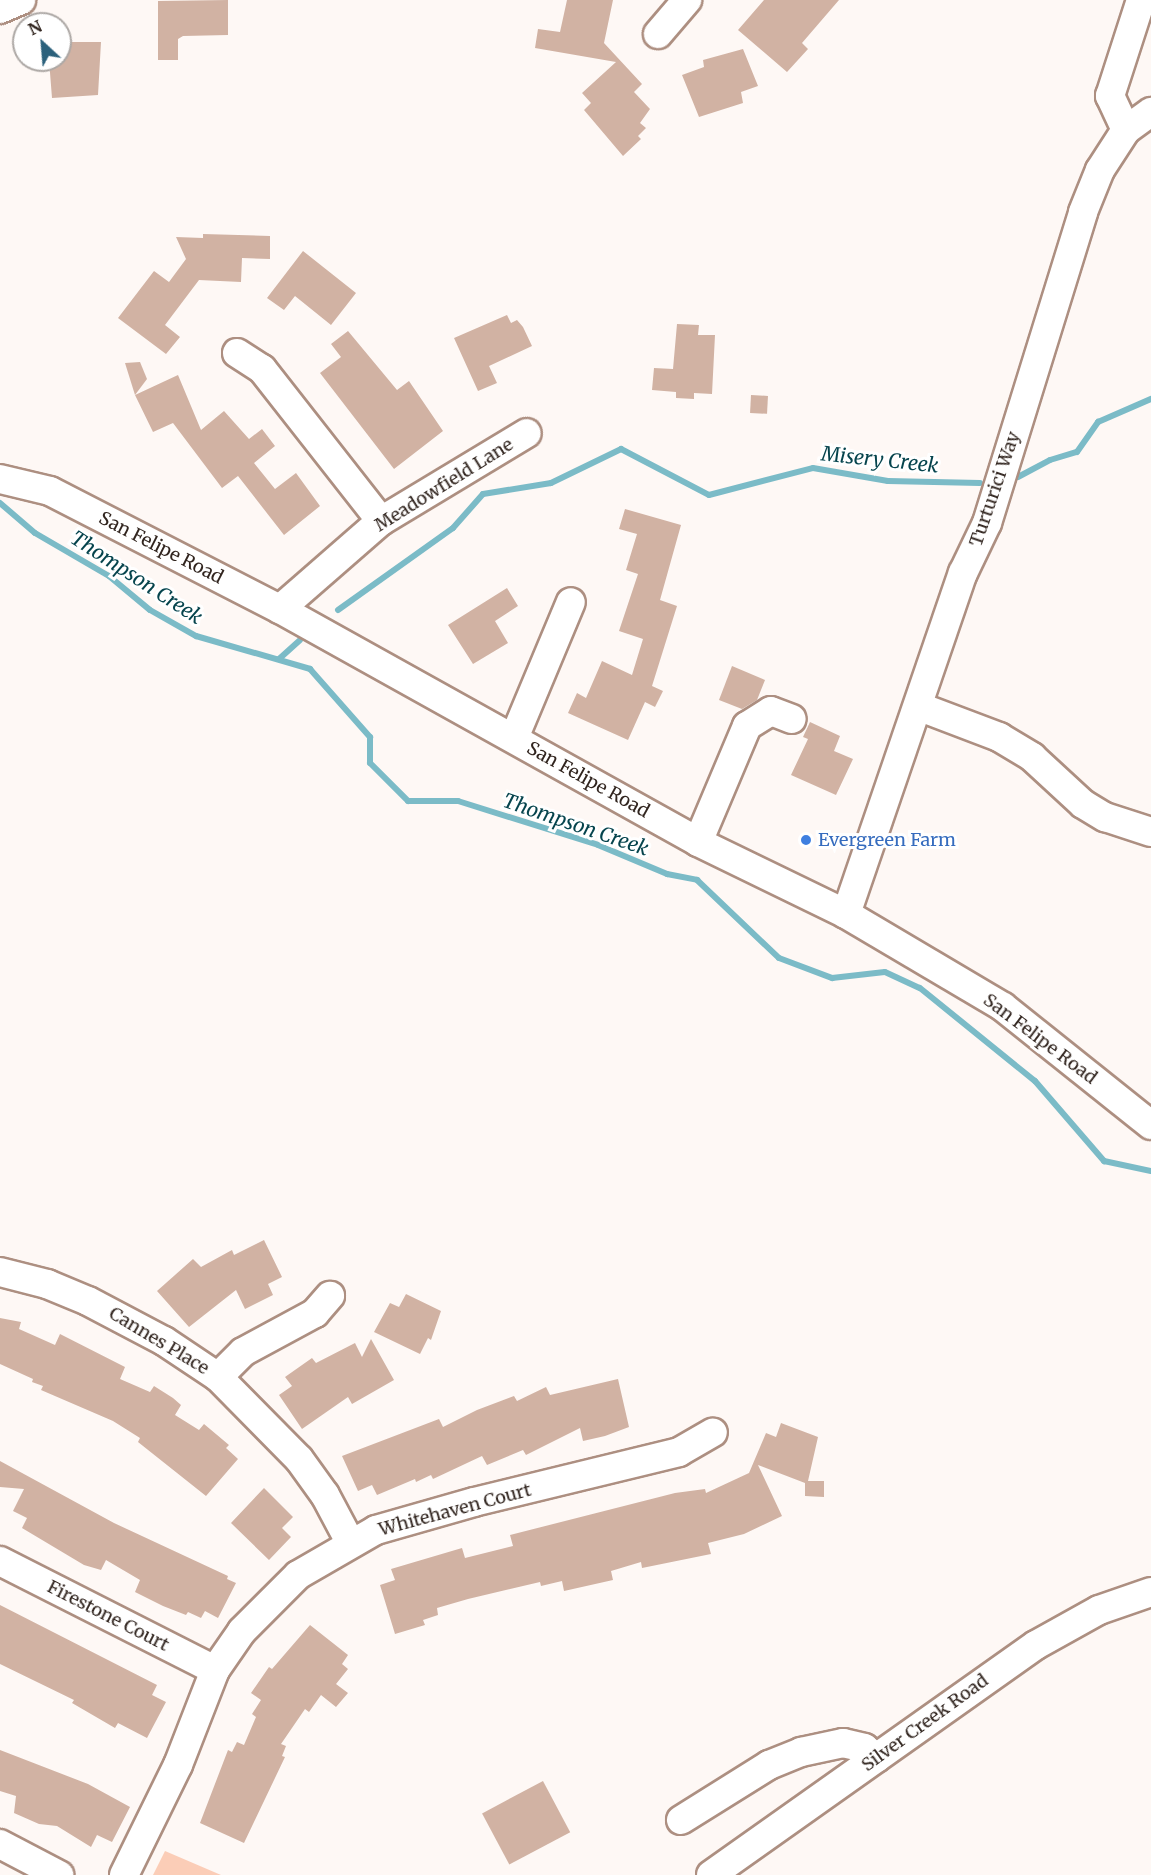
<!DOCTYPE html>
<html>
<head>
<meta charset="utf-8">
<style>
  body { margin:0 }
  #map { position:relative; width:1151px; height:1875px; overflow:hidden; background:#fef8f5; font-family:Merriweather,serif }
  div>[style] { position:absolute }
  .green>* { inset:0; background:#fbcdb7 }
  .stream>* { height:6px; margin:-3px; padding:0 3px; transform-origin:3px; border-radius:3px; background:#7bbbc7 }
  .building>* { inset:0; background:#d1b2a3; transform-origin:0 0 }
  .roads { filter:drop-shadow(2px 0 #ad8f81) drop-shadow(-2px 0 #ad8f81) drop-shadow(0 2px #ad8f81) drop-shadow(0 -2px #ad8f81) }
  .minor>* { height:28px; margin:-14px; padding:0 14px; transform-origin:14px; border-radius:14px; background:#fff }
  .dots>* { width:16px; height:16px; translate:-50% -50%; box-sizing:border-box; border:3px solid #fff; border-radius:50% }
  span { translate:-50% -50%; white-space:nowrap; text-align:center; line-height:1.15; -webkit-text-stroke:6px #fff; paint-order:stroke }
  .street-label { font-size:18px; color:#31251f }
  .shop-label { font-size:18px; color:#366cbe }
  .left { translate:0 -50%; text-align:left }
  .water-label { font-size:20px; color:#06444d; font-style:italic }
  .north { position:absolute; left:12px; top:12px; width:60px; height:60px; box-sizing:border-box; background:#fff; border:2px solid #ada8a5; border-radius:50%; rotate:334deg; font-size:16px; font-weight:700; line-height:24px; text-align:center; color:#31251f }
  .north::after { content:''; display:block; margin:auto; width:21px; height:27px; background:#2b617c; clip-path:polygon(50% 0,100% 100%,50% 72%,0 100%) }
</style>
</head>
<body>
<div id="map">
  <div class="green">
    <i style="clip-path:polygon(165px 1851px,221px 1875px,153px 1875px)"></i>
  </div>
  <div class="stream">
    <i style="left:1018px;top:477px;width:36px;rotate:-28deg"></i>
    <i style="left:1050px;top:460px;width:28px;rotate:-17deg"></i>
    <i style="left:1077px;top:452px;width:37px;rotate:-55deg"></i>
    <i style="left:1098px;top:422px;width:58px;rotate:-23.5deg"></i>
    <i style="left:0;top:503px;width:46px;rotate:40.6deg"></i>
    <i style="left:35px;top:533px;width:86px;rotate:30.2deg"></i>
    <i style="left:109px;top:576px;width:53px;rotate:39.7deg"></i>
    <i style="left:150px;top:610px;width:53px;rotate:29.5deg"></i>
    <i style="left:196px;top:636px;width:119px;rotate:16.1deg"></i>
    <i style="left:310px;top:669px;width:91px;rotate:48.6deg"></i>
    <i style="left:370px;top:737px;width:26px;rotate:90deg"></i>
    <i style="left:370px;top:763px;width:54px;rotate:45deg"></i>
    <i style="left:408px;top:801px;width:50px"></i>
    <i style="left:458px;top:801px;width:147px;rotate:17.4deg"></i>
    <i style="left:598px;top:845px;width:75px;rotate:22.8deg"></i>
    <i style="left:667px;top:874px;width:31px;rotate:11deg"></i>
    <i style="left:697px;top:880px;width:113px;rotate:43.6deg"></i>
    <i style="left:779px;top:958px;width:57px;rotate:20.7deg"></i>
    <i style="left:832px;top:978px;width:53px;rotate:-6.5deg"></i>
    <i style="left:885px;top:972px;width:38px;rotate:25deg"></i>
    <i style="left:920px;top:988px;width:148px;rotate:39deg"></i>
    <i style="left:1035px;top:1081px;width:106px;rotate:49.2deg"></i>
    <i style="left:1104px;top:1161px;width:48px;rotate:12deg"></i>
    <i style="left:338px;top:610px;width:141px;rotate:-35.5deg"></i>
    <i style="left:453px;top:528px;width:45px;rotate:-48.6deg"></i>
    <i style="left:483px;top:494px;width:69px;rotate:-9.2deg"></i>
    <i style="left:551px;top:483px;width:78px;rotate:-25.9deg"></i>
    <i style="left:621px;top:449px;width:99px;rotate:27.6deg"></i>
    <i style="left:709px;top:495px;width:107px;rotate:-14.6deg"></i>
    <i style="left:813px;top:468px;width:76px;rotate:9.8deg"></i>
    <i style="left:888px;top:481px;width:92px;rotate:1.2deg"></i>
    <i style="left:279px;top:659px;width:28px;rotate:-42deg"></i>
  </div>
  <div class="building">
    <i style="clip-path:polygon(228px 0,228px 35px,183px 36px,178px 39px,178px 60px,158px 60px,158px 1px)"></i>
    <i style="clip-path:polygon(567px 0,613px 0,604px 43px,642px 84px,634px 92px,650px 109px,640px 123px,646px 128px,638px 136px,641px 139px,623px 156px,584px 110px,591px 103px,582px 93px,616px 62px,535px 48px,538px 29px,560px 32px)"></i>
    <i style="clip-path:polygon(764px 0,839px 0,802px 43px,808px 49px,787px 72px,738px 30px)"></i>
    <i style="clip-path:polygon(69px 42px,101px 42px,98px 95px,52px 98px,49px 60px,60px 60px,60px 50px,69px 50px)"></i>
    <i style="clip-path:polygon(743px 49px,758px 86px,741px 92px,743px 103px,699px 117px,682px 75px,704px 67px,703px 60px)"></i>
    <i style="clip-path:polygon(203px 234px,270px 236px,270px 259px,242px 258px,241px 282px,199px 280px,165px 325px,180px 337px,166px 354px,118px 318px,154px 271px,169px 282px,186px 259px,176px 237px,203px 238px)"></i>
    <i style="clip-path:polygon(303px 251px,356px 293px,331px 325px,295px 296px,284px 310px,267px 298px)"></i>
    <i style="clip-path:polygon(507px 315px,511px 323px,517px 320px,523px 327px,532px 346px,489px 366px,497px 383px,478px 391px,454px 338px)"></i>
    <i style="clip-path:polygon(677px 324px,699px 325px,698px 335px,715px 335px,712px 394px,694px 393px,694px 399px,676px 398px,676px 392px,652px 390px,654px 368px,673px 369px)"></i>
    <i style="clip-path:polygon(348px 331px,397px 390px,409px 381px,443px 431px,394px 469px,320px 373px,341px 357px,331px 344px)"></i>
    <i style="clip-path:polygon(140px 362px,147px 379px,135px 395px,125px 363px)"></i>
    <i style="clip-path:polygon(178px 375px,201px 430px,224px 411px,249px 439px,262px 429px,275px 446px,254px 463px,275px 489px,296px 473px,320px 506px,284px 535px,238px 476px,222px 488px,173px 423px,153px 432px,135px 395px)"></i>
    <i style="left:751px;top:395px;width:17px;height:18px;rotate:3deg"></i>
    <i style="clip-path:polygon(625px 509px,681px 525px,660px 600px,677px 606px,652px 686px,663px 691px,655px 707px,645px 702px,628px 740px,568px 713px,577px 693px,586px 698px,602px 661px,632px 675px,643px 639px,619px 631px,638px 574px,626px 570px,637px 534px,619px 529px)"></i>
    <i style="clip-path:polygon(507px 588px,518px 606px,495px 621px,508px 643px,473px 664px,448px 625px)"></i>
    <i style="clip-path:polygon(732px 666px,765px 680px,757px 700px,742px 709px,719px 700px)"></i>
    <i style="clip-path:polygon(810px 722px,840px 736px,834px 751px,853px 759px,836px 795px,791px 775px,808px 739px,803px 737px)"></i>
    <i style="clip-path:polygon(264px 1240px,282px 1277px,268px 1284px,273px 1295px,245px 1309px,236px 1290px,189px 1327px,157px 1291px,193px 1259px,201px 1267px,232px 1250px,234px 1255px)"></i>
    <i style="clip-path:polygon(406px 1294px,441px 1311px,431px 1340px,428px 1338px,420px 1354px,374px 1332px,390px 1303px,399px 1307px)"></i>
    <i style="clip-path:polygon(0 1318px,21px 1322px,19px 1329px,55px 1345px,60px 1334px,125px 1367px,120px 1379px,150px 1392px,154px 1386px,173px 1398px,181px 1405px,175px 1415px,199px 1430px,204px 1424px,229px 1445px,226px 1448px,238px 1459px,206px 1496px,138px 1442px,140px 1438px,113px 1421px,41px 1390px,43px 1386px,32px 1382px,33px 1379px,0 1364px)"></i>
    <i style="clip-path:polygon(371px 1339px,394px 1380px,352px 1404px,348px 1397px,302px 1429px,279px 1395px,292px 1386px,285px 1377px,312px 1358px,316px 1363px,355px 1343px,362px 1357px)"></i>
    <i style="clip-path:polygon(618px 1379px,629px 1427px,605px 1436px,583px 1441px,580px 1428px,526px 1455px,523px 1450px,487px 1465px,482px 1456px,433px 1479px,431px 1475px,416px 1482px,415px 1479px,377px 1495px,372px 1485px,358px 1491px,342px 1456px,439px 1419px,443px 1427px,477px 1410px,514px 1396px,517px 1401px,546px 1387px,550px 1395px)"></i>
    <i style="clip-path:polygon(781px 1423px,818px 1437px,808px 1481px,824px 1481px,824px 1497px,805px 1496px,805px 1483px,758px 1465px,782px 1516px,744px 1534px,708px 1543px,711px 1554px,642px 1568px,641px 1562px,611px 1571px,613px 1580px,564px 1591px,562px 1581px,541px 1586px,540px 1582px,468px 1599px,437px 1608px,438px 1615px,423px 1620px,425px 1625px,395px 1634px,380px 1585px,395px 1580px,391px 1569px,462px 1548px,465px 1558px,513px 1546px,510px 1535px,675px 1493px,705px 1489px,706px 1493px,749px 1473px,766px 1433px,776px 1437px)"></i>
    <i style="clip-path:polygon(0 1461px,114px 1523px,228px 1576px,227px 1579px,236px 1583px,218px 1618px,205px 1611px,201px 1618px,188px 1612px,186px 1615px,163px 1606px,135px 1592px,140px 1580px,106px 1560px,101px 1570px,84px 1565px,22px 1528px,27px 1518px,13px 1511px,24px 1489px,0 1487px)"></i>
    <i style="clip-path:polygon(264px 1488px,293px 1517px,282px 1528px,291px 1537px,269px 1560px,231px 1523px)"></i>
    <i style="clip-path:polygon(0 1605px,157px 1685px,152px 1695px,166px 1702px,147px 1738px,118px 1723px,115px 1728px,72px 1703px,74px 1700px,0 1664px)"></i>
    <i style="clip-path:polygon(310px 1625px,348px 1655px,342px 1664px,348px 1669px,336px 1684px,348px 1693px,336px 1707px,321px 1695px,309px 1712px,305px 1709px,281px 1744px,286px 1746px,282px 1756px,285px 1757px,244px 1843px,200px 1823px,228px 1750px,232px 1752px,237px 1742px,244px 1745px,256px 1717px,252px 1714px,261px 1700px,251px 1693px,269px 1667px,272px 1669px)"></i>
    <i style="clip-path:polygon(0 1750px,88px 1784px,130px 1807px,112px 1842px,97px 1835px,91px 1847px,57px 1826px,39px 1824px,14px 1813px,16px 1796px,0 1791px)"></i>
    <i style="left:543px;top:1781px;width:58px;height:69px;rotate:62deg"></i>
  </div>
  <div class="roads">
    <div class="minor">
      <i style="left:0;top:9px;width:23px;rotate:-23deg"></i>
      <i style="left:658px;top:34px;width:45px;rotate:-49.5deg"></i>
      <i style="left:1126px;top:130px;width:38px;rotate:-115deg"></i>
      <i style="left:1110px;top:96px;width:101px;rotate:-72.1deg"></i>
      <i style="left:237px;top:353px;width:30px;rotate:33deg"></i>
      <i style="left:262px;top:369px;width:193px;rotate:51.9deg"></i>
      <i style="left:0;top:479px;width:51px;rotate:13.5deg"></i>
      <i style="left:50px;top:491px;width:259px;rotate:27.2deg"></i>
      <i style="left:280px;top:609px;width:479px;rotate:29.1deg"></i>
      <i style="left:698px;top:842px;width:165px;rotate:25.9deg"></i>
      <i style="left:846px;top:914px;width:182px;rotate:30.6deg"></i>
      <i style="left:1003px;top:1007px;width:189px;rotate:38.6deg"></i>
      <i style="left:280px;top:609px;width:134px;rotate:-41.1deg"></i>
      <i style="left:381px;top:521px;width:170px;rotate:-31.1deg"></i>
      <i style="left:920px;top:707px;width:85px;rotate:20.8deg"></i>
      <i style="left:999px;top:737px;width:39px;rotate:31deg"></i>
      <i style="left:1032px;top:757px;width:69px;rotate:42.7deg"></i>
      <i style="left:1083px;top:804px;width:26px;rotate:31deg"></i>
      <i style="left:1105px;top:817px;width:48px;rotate:18.1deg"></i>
      <i style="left:514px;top:738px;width:147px;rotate:-67.3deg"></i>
      <i style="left:698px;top:842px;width:126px;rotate:-67.1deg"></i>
      <i style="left:747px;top:726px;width:28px;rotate:-32deg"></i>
      <i style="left:771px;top:711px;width:22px;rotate:21deg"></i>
      <i style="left:846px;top:914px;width:361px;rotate:-71.1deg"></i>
      <i style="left:963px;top:573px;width:55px;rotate:-64.4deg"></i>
      <i style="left:987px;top:523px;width:325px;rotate:-72.8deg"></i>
      <i style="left:1083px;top:212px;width:45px;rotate:-68deg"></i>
      <i style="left:1100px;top:170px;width:48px;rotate:-57deg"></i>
      <i style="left:1126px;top:130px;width:31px;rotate:-36deg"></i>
      <i style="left:0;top:1272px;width:49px;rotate:14.3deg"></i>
      <i style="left:47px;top:1284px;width:44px;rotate:22.5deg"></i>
      <i style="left:88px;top:1301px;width:86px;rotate:27.8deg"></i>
      <i style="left:164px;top:1341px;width:65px;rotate:33.7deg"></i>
      <i style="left:218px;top:1377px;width:115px;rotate:45.4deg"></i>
      <i style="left:299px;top:1459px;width:44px;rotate:54.2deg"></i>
      <i style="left:325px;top:1495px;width:53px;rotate:62deg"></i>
      <i style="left:218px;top:1377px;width:35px;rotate:-45deg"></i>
      <i style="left:243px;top:1352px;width:82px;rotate:-28.4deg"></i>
      <i style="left:315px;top:1313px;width:23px;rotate:-49deg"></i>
      <i style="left:0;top:1561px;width:241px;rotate:26.9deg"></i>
      <i style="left:681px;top:1820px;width:104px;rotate:-32deg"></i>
      <i style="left:769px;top:1765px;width:35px;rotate:-22deg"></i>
      <i style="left:801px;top:1752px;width:43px;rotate:-12.1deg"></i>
      <i style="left:843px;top:1743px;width:22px;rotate:13deg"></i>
      <i style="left:864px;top:1748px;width:16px;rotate:38deg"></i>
      <i style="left:0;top:1844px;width:67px;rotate:27.7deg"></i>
      <i style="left:124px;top:1875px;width:123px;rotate:-63.9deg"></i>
      <i style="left:178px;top:1765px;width:102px;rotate:-68.7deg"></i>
      <i style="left:215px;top:1670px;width:47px;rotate:-55.3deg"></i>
      <i style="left:242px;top:1631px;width:79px;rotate:-45deg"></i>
      <i style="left:298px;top:1575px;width:90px;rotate:-30deg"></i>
      <i style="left:376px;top:1530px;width:102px;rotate:-15.9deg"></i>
      <i style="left:474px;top:1502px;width:211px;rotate:-13.7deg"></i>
      <i style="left:679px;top:1452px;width:39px;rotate:-30deg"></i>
      <i style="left:711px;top:1875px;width:398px;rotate:-35.3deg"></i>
      <i style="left:1036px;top:1645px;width:72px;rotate:-29.1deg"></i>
      <i style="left:1099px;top:1610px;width:55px;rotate:-19.1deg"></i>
    </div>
  </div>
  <div class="dots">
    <i style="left:806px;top:840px;background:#3f7fe0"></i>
  </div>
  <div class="street-label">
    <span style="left:444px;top:485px;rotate:-32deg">Meadowfield Lane</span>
    <span style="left:995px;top:489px;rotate:-71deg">Turturici Way</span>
    <span style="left:161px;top:548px;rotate:27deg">San Felipe Road</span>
    <span style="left:588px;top:780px;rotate:29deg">San Felipe Road</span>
    <span style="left:1040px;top:1039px;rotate:37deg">San Felipe Road</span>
    <span style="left:159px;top:1341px;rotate:31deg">Cannes Place</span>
    <span style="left:455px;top:1510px;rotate:-15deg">Whitehaven Court</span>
    <span style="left:108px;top:1616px;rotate:27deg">Firestone Court</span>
    <span style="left:925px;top:1723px;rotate:-36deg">Silver Creek Road</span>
  </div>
  <div class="shop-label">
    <span class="left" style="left:818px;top:840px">Evergreen Farm</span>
  </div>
  <div class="water-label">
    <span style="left:880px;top:459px;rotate:6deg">Misery Creek</span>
    <span style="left:137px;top:577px;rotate:33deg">Thompson Creek</span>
    <span style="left:576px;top:824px;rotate:19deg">Thompson Creek</span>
  </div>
  <div class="north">N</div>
</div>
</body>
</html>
